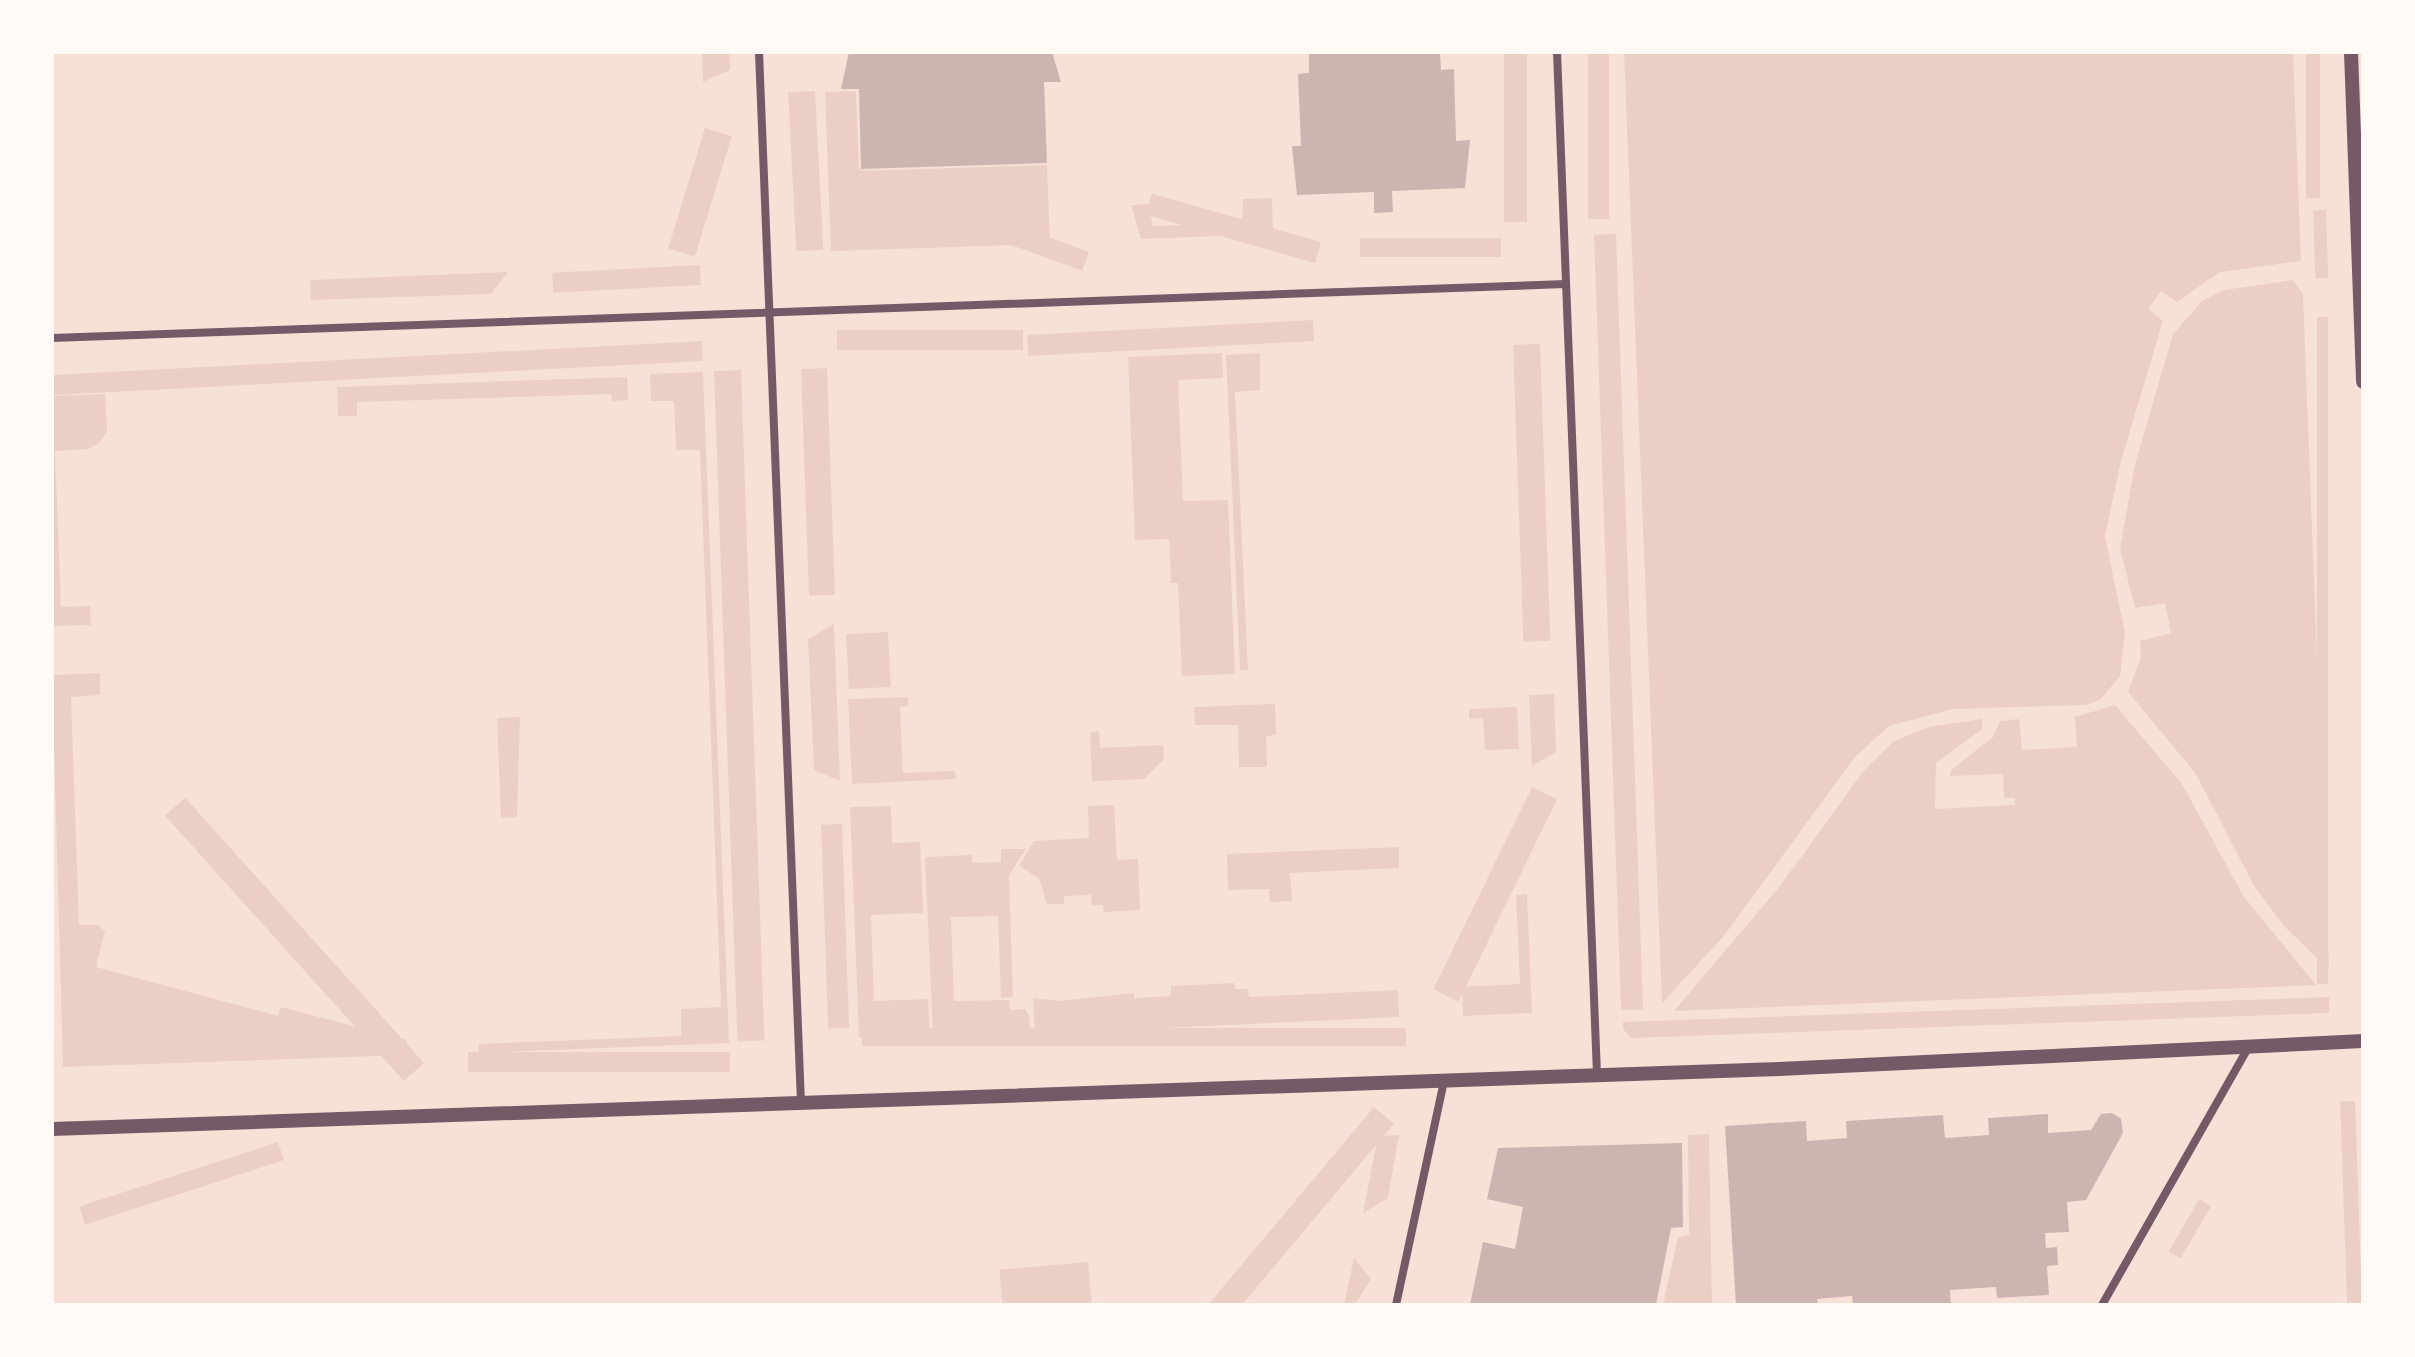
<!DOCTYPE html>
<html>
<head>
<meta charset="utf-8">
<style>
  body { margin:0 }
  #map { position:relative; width:2415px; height:1357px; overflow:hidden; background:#f7e1d7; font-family:Karla,sans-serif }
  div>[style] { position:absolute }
  .green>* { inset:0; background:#ebcfc5; transform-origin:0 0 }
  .building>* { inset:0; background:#ccb4b1 }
  .minor>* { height:8px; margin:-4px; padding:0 4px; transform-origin:4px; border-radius:4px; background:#755966 }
  .tertiary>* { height:14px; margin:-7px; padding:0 7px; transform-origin:7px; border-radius:7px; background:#755966 }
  span { translate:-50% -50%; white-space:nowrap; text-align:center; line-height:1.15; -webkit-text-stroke:8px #fffaf5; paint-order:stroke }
  .frame { position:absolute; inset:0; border:54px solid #fffaf5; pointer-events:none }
</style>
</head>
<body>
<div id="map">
  <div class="green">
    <i style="clip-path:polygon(702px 52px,729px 52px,730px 70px,703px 82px)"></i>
    <i style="left:1504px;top:52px;width:23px;height:170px"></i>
    <i style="left:1588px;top:52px;width:21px;height:167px"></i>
    <i style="clip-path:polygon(1624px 52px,2293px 52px,2301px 261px,2220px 272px,2177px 302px,2161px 291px,2148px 309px,2163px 321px,2121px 461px,2105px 537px,2125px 633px,2120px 676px,2101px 699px,2086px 705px,1953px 709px,1889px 726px,1855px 757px,1723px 937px,1662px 1003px)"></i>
    <i style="left:2306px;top:52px;width:14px;height:146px"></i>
    <i style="left:815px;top:91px;width:159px;height:27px;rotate:87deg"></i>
    <i style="clip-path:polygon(856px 91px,859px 171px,1047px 165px,1050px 244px,831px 251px,825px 92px)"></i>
    <i style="left:705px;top:128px;width:28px;height:126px;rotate:17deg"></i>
    <i style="clip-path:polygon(1272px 198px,1273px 234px,1141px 239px,1131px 205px,1148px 204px,1153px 226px,1242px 223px,1243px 199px)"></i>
    <i style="left:2326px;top:210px;width:68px;height:13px;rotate:88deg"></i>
    <i style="left:1616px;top:234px;width:776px;height:22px;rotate:88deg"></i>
    <i style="left:1501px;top:238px;width:19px;height:141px;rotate:90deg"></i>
    <i style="left:1321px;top:242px;width:22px;height:176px;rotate:106deg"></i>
    <i style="left:1089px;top:252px;width:20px;height:256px;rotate:110deg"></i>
    <i style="left:700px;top:265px;width:20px;height:148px;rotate:87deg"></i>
    <i style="clip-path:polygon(508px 272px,491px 294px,311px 300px,310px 280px)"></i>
    <i style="clip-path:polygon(2293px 280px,2303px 294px,2329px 970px,2284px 926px,2254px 886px,2196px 774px,2128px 692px,2141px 657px,2140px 641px,2171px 633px,2165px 603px,2135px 608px,2120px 549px,2135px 464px,2173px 334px,2202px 301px,2224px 290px)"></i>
    <i style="left:2317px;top:317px;width:11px;height:667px"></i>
    <i style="left:1313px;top:320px;width:21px;height:286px;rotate:87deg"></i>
    <i style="left:1023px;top:330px;width:20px;height:186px;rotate:90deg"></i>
    <i style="left:702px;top:341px;width:20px;height:650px;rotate:87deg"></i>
    <i style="left:1540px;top:344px;width:297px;height:27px;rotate:88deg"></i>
    <i style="clip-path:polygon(1222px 353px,1223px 378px,1178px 380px,1183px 501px,1228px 500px,1235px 674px,1182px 676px,1178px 583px,1171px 583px,1169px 539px,1135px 540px,1128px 357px)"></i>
    <i style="clip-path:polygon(1260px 353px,1260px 390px,1235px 392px,1248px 670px,1240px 670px,1226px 355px)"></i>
    <i style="left:827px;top:368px;width:227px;height:26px;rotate:88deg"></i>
    <i style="left:741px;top:370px;width:671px;height:27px;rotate:88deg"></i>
    <i style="clip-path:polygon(703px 372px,729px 1043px,479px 1053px,479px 1044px,681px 1036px,681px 1009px,721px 1007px,700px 450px,676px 450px,674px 401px,651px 401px,650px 374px)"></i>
    <i style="clip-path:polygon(627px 377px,628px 400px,612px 401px,611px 394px,357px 402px,357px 416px,338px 416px,337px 387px)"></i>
    <i style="clip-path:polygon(105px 394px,107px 431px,99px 443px,88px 449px,55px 451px,61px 607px,90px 606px,91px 625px,52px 626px,52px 396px)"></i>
    <i style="clip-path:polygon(834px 624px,840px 781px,814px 770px,808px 639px)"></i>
    <i style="left:888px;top:632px;width:55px;height:42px;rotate:87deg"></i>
    <i style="clip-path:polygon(100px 673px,100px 695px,71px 697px,79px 925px,98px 925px,105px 931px,96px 967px,278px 1016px,281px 1007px,407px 1040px,407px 1055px,63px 1067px,52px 675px)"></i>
    <i style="clip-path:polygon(1554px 694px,1556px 752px,1532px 766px,1529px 695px)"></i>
    <i style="clip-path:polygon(908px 697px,908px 706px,900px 707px,903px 773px,955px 771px,956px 779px,852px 784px,848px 699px)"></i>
    <i style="clip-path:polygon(1275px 704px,1276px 735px,1266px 736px,1267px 767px,1239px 767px,1238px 725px,1195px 725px,1194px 707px)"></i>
    <i style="clip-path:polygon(2115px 705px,2182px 784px,2244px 897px,2316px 985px,1674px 1011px,1780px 886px,1865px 769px,1894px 741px,1929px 727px,1982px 719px,1982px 729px,1936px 763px,1935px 809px,2015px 805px,2015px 798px,2004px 798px,2003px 774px,1950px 776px,1951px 770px,1993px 737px,2000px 721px,2019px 719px,2022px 750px,2077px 747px,2075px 717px)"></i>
    <i style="clip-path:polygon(1517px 707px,1519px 749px,1485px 750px,1483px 718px,1469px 719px,1469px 709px)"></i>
    <i style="clip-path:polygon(520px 717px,517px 817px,501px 818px,497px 718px)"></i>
    <i style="clip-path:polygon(1099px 731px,1100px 748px,1163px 745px,1164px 759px,1144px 779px,1092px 781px,1090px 732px)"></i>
    <i style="left:1532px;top:787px;width:28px;height:225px;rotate:26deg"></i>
    <i style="clip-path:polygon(1114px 805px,1117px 860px,1138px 859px,1140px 910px,1104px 912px,1103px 905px,1092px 905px,1091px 895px,1064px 896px,1064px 904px,1047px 904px,1039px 878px,1019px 866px,1034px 841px,1089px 838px,1088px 806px)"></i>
    <i style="clip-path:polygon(891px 806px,892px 843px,920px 842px,923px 913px,871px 915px,874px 1001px,928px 999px,930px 1035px,859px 1037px,850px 807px)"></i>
    <i style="left:842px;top:824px;width:204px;height:21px;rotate:88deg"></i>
    <i style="clip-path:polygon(1399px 847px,1399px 868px,1290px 873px,1292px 901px,1270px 902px,1269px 889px,1228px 890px,1227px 854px)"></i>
    <i style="clip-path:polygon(1001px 849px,1026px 849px,1009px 875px,1013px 997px,1001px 998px,998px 916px,951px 917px,954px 1001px,1009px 1000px,1010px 1010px,1025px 1009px,1029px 1015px,1030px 1032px,933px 1035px,925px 857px,972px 855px,972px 863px,1001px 862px)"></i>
    <i style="clip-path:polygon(1527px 894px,1532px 1013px,1463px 1016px,1462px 987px,1520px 984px,1516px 895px)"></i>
    <i style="clip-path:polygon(1234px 983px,1235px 989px,1248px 989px,1249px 997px,1398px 990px,1399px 1017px,1035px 1034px,1033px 998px,1059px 1001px,1134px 993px,1134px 998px,1171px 996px,1171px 986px)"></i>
    <i style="clip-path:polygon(2329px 997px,2329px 1013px,1631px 1038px,1623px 1029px,1623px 1022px)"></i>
    <i style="left:1406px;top:1028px;width:18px;height:544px;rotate:90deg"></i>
    <i style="left:730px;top:1052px;width:20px;height:262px;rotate:90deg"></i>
    <i style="left:424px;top:1063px;width:27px;height:357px;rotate:138deg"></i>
    <i style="left:2355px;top:1101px;width:204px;height:15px;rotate:88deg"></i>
    <i style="left:1374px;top:1107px;width:26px;height:463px;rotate:40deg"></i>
    <i style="clip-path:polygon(1709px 1134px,1712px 1305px,1663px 1305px,1678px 1237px,1689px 1235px,1688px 1135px)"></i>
    <i style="clip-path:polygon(1399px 1135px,1388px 1198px,1363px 1213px,1378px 1136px)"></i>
    <i style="left:278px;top:1142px;width:19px;height:209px;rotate:72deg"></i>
    <i style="left:2199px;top:1199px;width:14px;height:61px;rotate:30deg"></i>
    <i style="clip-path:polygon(1354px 1258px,1371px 1279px,1355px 1305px,1344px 1305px)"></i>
    <i style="left:1088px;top:1262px;width:43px;height:89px;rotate:85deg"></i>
  </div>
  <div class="building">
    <i style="clip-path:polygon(849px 52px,1052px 52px,1061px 82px,1044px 82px,1047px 163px,861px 169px,859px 89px,841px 89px)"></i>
    <i style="clip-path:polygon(1309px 52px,1440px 52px,1441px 70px,1454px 69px,1456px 141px,1470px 140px,1465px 188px,1392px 191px,1393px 212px,1374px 213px,1374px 192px,1297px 195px,1292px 146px,1301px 146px,1298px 74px,1309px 73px)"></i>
    <i style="clip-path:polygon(2112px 1113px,2121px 1119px,2123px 1133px,2086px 1200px,2067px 1202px,2069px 1232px,2045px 1233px,2046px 1248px,2057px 1247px,2058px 1265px,2047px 1266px,2049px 1295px,1997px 1298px,1996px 1287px,1950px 1290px,1951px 1305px,1853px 1305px,1852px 1296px,1817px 1299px,1818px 1305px,1736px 1305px,1725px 1126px,1806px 1121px,1807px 1141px,1847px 1138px,1846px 1121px,1943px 1115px,1945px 1138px,1989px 1135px,1988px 1118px,2048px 1114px,2048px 1133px,2091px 1130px,2101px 1114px)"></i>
    <i style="clip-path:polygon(1682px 1143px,1683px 1227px,1671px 1228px,1656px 1305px,1470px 1305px,1483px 1242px,1515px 1249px,1523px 1207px,1487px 1199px,1498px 1148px)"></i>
  </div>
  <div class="minor">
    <i style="left:759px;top:52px;width:1052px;rotate:87.71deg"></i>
    <i style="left:1557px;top:52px;width:1024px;rotate:87.76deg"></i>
    <i style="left:52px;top:338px;width:1515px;rotate:-2.04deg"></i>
    <i style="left:1396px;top:1305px;width:229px;rotate:-77.9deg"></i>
    <i style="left:2102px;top:1305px;width:299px;rotate:-60.4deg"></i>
  </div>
  <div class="tertiary">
    <i style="left:2351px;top:52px;width:330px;rotate:87.9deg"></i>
    <i style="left:52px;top:1129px;width:1728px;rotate:-1.99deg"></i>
    <i style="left:1779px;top:1069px;width:585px;rotate:-2.74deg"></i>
  </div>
  <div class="frame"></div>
</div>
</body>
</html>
